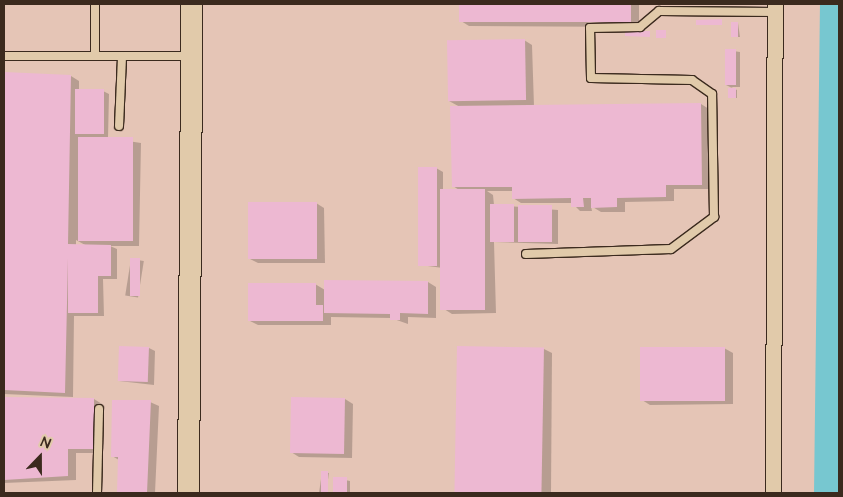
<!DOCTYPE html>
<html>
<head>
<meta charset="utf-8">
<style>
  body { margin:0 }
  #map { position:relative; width:843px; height:497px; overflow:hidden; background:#e5c5b6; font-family:"Architects Daughter",sans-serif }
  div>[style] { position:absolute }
  .shadow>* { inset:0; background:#0003; transform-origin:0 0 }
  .river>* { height:25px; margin:-12.5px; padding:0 12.5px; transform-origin:12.5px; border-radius:12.5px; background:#77c7d0 }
  .building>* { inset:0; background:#edb8d2; transform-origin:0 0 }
  .roads { filter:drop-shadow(1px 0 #3b2a1e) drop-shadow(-1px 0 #3b2a1e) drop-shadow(0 1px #3b2a1e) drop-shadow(0 -1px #3b2a1e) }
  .lane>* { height:8px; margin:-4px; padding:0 4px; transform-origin:4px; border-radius:4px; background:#e1caaa }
  .street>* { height:15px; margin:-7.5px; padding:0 7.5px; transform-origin:7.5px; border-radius:7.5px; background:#e1caaa }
  .secondary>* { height:21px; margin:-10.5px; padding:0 10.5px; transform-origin:10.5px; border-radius:10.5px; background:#e1caaa }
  span { translate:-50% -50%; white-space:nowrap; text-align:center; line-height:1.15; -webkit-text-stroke:4.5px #e1caaa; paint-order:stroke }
  .frame { position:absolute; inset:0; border:5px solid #3b2a1e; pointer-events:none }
  .north { position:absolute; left:15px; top:432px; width:50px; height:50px; -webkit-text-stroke:4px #e1caaa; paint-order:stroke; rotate:22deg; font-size:14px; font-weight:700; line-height:20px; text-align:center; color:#3b2a1e }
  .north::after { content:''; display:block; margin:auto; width:18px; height:22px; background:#3b2a1e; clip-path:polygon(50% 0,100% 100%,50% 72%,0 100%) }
</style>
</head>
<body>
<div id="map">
  <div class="shadow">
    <i style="clip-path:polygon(461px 4px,639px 4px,639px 27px,469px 26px,461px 21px)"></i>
    <i style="clip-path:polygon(738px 23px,740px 37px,734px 37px,733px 36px)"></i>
    <i style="clip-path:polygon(524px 40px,532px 45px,534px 106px,701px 104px,709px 109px,710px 189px,674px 189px,674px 201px,625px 202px,625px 212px,601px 212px,591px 206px,592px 211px,580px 211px,572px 203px,521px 203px,513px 198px,513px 191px,487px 191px,493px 195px,494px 205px,558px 210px,558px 244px,494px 242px,496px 313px,452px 314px,444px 309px,443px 268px,420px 265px,436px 168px,443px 172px,443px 190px,459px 190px,453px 186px,460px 107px,449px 101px)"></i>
    <i style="clip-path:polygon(726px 50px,740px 52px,740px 87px,731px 87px,737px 90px,737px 98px,730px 98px,734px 89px,726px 85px)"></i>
    <i style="clip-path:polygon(evenodd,4px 74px,71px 76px,79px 81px,79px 90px,103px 91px,109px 94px,108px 138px,141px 143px,139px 246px,110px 246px,117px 249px,117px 279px,103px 279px,104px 316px,74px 316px,73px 397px,4px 394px,4px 74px,76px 240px,87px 246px,76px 246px,76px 240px)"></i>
    <i style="clip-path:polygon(316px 203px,324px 208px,325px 263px,258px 263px,250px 259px)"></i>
    <i style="left:131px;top:259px;width:13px;height:37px;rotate:9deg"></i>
    <i style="clip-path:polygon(428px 282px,436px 287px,436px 318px,408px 317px,408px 324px,391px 318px,331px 317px,331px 325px,258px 325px,250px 321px,315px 284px,325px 290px)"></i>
    <i style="clip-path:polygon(459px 347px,544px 349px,552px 353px,551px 493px,457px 493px)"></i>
    <i style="clip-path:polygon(149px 348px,155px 351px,154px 385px,119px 381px)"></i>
    <i style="clip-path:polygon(724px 348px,733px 353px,733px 404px,650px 405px,642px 400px)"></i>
    <i style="clip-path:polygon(4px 399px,94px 399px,102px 404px,102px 453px,76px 453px,76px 480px,4px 483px)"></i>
    <i style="clip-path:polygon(345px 399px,353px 404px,352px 458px,299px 457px,291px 452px)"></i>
    <i style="clip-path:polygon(150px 402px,159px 406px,155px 493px,119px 493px,119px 460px,112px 456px)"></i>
    <i style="left:322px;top:472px;width:7px;height:21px;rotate:8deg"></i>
    <i style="clip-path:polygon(335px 478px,350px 481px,350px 493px,334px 493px)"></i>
  </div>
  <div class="river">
    <i style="left:826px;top:493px;width:489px;rotate:-89.3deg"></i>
  </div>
  <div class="building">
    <i style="left:459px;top:4px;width:172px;height:18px"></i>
    <i style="clip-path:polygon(722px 19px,722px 25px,696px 25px,696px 20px)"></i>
    <i style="left:731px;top:22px;width:7px;height:15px"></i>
    <i style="left:656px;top:30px;width:10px;height:8px"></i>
    <i style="clip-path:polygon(625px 31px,650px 31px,650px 37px,625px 36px)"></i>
    <i style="left:525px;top:39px;width:61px;height:78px;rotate:89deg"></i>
    <i style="left:725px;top:49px;width:11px;height:36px"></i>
    <i style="clip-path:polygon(4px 72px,71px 75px,68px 244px,111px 245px,111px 276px,98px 276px,98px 313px,68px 313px,68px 258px,65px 393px,4px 390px)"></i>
    <i style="left:728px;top:88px;width:8px;height:10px"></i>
    <i style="left:75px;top:89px;width:29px;height:45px"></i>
    <i style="clip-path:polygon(701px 103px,702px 185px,666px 185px,666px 197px,617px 198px,617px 207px,591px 208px,591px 198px,583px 198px,584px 207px,571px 207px,571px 198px,512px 199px,512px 187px,452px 187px,450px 106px)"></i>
    <i style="left:78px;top:137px;width:55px;height:104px"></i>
    <i style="left:418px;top:167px;width:19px;height:99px"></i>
    <i style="left:440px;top:189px;width:45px;height:121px"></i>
    <i style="left:248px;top:202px;width:69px;height:57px"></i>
    <i style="left:490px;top:204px;width:24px;height:38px"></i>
    <i style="left:518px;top:205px;width:34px;height:37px"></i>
    <i style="left:130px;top:258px;width:10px;height:38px"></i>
    <i style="clip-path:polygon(324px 280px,428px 281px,428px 314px,400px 313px,400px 320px,390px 320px,390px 314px,324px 313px)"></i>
    <i style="clip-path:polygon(248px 283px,316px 283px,316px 305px,323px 305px,323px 321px,248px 321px)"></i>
    <i style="left:119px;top:346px;width:30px;height:35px;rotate:2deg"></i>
    <i style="left:457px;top:346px;width:87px;height:147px;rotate:1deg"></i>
    <i style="left:640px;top:347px;width:85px;height:54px"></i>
    <i style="clip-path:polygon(4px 397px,94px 398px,94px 449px,68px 449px,68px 476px,4px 480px)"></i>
    <i style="left:291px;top:397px;width:54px;height:56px;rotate:1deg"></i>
    <i style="clip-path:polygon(112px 400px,151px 400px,147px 493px,117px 493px,118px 457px,111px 457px)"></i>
    <i style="left:321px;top:471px;width:7px;height:22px"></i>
    <i style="left:333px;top:477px;width:14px;height:16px"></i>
  </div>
  <div class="roads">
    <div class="lane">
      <i style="left:95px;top:4px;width:52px;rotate:90deg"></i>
      <i style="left:4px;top:56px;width:186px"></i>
      <i style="left:119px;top:126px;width:70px;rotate:-87.5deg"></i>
      <i style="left:526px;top:254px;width:145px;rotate:-2deg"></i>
      <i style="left:671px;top:249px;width:54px;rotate:-36.7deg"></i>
      <i style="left:714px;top:217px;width:123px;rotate:-90.9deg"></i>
      <i style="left:712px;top:94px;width:24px;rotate:-145deg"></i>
      <i style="left:692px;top:80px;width:101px;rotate:-178.9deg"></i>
      <i style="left:591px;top:78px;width:50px;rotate:-91.1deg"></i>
      <i style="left:590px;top:28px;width:50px;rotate:-1.1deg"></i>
      <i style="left:640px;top:27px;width:25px;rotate:-40deg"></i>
      <i style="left:659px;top:11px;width:116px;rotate:0.5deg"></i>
      <i style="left:97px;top:493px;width:84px;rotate:-88.6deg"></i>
    </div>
    <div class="street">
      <i style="left:773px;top:493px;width:489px;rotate:-89.8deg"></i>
    </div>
    <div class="secondary">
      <i style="left:188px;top:493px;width:489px;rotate:-89.6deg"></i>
    </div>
  </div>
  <div class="frame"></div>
  <div class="north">N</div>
</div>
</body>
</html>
